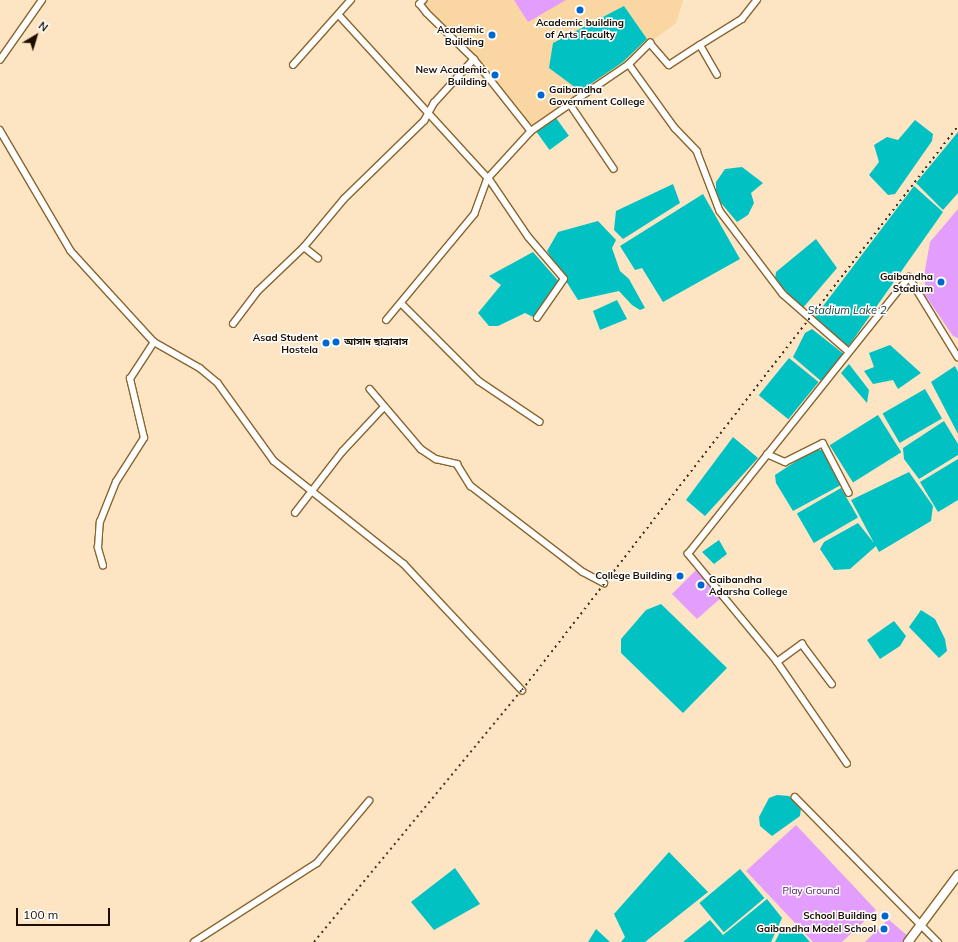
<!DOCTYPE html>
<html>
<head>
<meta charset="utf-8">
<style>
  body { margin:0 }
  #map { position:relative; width:958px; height:942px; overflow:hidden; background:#fde4c2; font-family:Mulish,"Noto Sans Bengali",sans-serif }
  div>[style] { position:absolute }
  .built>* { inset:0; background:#fad6a3 }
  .green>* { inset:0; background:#e29dfd }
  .water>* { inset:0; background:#02c1c3; transform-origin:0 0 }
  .roads { filter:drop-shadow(1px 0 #8a652d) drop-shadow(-1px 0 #8a652d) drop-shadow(0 1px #8a652d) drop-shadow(0 -1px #8a652d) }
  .minor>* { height:5.5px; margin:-2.75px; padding:0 2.75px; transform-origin:2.75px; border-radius:2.75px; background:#fff }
  .secondary>* { height:8px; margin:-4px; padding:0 4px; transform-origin:4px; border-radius:4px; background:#fff }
  .rail>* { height:2px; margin-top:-1px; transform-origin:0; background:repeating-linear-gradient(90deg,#443423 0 2px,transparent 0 6px) }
  .dots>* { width:11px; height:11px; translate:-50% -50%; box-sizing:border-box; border:2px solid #fff; border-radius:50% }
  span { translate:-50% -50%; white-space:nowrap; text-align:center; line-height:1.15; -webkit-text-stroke:3px #fff; paint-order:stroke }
  .poi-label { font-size:10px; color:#1b0d00; font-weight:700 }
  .right { translate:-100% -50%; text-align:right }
  .left { translate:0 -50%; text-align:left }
  .park-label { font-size:10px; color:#520c68 }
  .water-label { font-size:11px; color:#204040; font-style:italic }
  .north { position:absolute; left:16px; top:16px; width:40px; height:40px; -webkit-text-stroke:3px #fff; paint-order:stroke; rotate:38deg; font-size:11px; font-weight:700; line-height:16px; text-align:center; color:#1b0d00 }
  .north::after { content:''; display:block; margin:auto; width:14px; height:18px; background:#1b0d00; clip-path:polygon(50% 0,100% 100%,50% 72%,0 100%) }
  .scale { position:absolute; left:16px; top:908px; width:94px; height:18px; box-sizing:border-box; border:2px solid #1b0d00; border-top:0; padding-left:5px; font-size:12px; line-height:14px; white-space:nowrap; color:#1b0d00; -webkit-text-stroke:3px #fff; paint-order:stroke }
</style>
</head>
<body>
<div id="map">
  <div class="built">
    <i style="clip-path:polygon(425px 0,683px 0,676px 23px,531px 131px,476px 59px,421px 4px)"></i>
  </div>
  <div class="green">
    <i style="clip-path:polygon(514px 0,566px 0,528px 22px)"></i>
    <i style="clip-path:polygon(958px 209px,958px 338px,953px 336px,925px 295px,925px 270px,930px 242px)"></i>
    <i style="clip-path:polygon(698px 568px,722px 597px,697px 619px,672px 594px)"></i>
    <i style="clip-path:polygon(796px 825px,876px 910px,842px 942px,813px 942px,746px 871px)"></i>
    <i style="clip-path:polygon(888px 919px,909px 937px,905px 942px,865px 942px)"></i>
  </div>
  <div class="water">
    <i style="clip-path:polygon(624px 6px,647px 39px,623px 62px,580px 91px,549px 68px,553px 43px)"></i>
    <i style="left:556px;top:118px;width:22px;height:24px;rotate:54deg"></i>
    <i style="clip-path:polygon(915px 120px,933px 134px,932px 141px,895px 194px,888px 195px,869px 175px,879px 162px,874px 145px,887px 137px,898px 140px)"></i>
    <i style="clip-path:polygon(958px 132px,958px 193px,943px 210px,916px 183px)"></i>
    <i style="clip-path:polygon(742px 167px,763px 183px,751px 193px,754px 203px,748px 215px,737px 222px,716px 197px,716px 182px,725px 169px)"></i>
    <i style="clip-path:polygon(673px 184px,680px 203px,623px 239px,614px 230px,616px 211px)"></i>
    <i style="clip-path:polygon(914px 186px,943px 212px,848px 347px,814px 318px)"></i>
    <i style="clip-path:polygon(703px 194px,740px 259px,663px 302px,642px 268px,635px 270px,620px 246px)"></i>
    <i style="clip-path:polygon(598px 221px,616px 240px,612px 248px,620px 271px,629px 279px,645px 308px,640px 310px,632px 305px,619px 291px,578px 300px,547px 251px,558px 232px)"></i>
    <i style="clip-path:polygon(816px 239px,837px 268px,802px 309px,775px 279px,776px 272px)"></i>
    <i style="clip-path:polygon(533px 252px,562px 285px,535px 318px,525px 313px,498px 326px,489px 326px,478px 313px,501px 285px,489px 276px)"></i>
    <i style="clip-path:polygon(617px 300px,627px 319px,600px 330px,593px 311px)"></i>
    <i style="clip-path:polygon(812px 329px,845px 355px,821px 381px,793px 357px,805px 333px)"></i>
    <i style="clip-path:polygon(890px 345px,921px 373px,898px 389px,893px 380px,873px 384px,864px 371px,874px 367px,869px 353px)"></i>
    <i style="left:789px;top:358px;width:38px;height:48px;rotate:39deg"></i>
    <i style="clip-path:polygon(849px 364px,869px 390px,867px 403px,841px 373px)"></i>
    <i style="clip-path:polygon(955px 366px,958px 372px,958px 434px,931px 382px)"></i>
    <i style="left:925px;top:389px;width:34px;height:49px;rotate:60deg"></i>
    <i style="left:878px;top:415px;width:44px;height:57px;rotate:58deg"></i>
    <i style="clip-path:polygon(944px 421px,958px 444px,958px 455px,919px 479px,904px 459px,903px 448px)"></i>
    <i style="clip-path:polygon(733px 437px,758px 458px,705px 516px,686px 500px)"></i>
    <i style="clip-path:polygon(813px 450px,822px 450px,841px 485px,793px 511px,776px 483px,775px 475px)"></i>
    <i style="clip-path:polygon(958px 459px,958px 500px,938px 512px,920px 482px)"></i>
    <i style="clip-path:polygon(909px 472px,933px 506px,931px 521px,879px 552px,876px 546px,850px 569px,834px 570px,820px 549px,824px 542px,858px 523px,874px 543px,851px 500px)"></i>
    <i style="left:841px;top:488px;width:34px;height:51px;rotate:60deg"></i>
    <i style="clip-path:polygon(719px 540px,727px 554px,714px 564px,702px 552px)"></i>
    <i style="clip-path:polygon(661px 604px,727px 668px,683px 713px,621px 653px,621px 639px,646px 610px)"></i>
    <i style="clip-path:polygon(921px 610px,935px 619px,945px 639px,947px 651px,939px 658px,909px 627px)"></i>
    <i style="clip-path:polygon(894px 621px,906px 636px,900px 646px,880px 659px,867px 640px)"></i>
    <i style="clip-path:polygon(777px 795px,789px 796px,801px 808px,800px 816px,772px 836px,760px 826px,759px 817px,769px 798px)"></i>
    <i style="clip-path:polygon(669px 852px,708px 892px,645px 942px,621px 942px,625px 937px,614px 914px)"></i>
    <i style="clip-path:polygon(455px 868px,480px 904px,434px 930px,411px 902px)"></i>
    <i style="left:740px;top:869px;width:38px;height:53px;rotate:50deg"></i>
    <i style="clip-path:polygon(767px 899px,782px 918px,771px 942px,683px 942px,710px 920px,723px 935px)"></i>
    <i style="clip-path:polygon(795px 925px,810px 942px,775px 942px,780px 932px)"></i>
    <i style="clip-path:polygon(596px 929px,610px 942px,588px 942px)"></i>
  </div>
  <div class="roads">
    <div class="minor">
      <i style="left:424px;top:0;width:6px;rotate:135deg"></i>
      <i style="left:420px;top:4px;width:11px;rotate:52deg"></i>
      <i style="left:427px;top:13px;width:66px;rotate:44.4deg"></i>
      <i style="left:474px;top:59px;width:92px;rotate:51.6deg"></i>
      <i style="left:340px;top:16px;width:219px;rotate:47.6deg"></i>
      <i style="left:488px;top:178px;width:38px;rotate:110deg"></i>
      <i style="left:475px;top:214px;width:138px;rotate:129.7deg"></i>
      <i style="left:0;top:60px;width:73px;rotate:-55deg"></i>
      <i style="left:629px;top:64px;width:79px;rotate:54.3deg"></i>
      <i style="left:675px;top:128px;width:32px;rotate:46deg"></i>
      <i style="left:697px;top:151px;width:64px;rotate:69deg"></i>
      <i style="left:720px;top:211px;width:104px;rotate:52.8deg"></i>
      <i style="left:783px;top:294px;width:86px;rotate:41.2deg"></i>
      <i style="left:293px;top:65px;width:87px;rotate:-48.3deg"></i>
      <i style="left:717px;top:75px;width:34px;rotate:-120deg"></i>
      <i style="left:700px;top:45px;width:49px;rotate:-31.8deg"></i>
      <i style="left:742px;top:19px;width:24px;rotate:-52deg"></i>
      <i style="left:570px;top:104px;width:71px;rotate:-34.1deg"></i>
      <i style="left:629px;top:64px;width:30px;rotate:-45deg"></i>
      <i style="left:650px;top:43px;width:29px;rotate:49deg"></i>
      <i style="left:669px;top:65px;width:37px;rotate:-33deg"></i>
      <i style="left:0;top:130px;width:140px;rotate:59.6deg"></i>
      <i style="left:71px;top:251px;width:123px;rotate:47.6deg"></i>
      <i style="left:154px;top:342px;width:53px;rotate:29.5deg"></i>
      <i style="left:200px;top:368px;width:23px;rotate:40deg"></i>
      <i style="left:218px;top:383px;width:96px;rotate:54.3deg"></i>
      <i style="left:274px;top:461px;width:166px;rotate:38.4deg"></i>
      <i style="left:404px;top:564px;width:173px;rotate:46.9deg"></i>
      <i style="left:304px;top:247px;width:18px;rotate:38deg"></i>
      <i style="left:402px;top:304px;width:109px;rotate:45deg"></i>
      <i style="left:479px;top:381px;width:73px;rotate:33.9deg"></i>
      <i style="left:537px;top:318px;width:47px;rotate:-55.3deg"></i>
      <i style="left:564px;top:279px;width:55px;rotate:-130.6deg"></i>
      <i style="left:528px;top:237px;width:71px;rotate:-124.1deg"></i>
      <i style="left:488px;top:178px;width:64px;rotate:-47.5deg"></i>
      <i style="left:531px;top:131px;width:47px;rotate:-34.7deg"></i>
      <i style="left:570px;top:104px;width:78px;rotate:55.9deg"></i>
      <i style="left:233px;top:324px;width:41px;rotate:-52.9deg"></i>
      <i style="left:258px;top:291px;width:64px;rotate:-43.7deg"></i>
      <i style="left:304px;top:247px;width:62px;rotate:-50.2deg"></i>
      <i style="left:344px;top:199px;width:112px;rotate:-44.3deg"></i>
      <i style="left:424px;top:121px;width:21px;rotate:-61deg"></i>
      <i style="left:434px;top:103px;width:59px;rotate:-47.7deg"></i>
      <i style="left:370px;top:389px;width:79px;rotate:49.6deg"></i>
      <i style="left:421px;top:449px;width:18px;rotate:34deg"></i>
      <i style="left:436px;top:459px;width:22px;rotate:13deg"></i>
      <i style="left:457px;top:464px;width:26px;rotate:58deg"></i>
      <i style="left:471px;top:486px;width:141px;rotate:37.5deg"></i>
      <i style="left:583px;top:572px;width:24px;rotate:28deg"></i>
      <i style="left:767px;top:454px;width:20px;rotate:24deg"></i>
      <i style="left:785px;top:462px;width:42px;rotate:-26.6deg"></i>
      <i style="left:823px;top:443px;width:56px;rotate:62.5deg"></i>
      <i style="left:295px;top:513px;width:77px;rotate:-52.4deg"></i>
      <i style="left:342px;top:452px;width:60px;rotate:-47deg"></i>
      <i style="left:103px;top:566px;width:19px;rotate:-106deg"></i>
      <i style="left:98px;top:548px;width:26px;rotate:-86deg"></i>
      <i style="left:100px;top:522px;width:43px;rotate:-68.2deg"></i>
      <i style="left:116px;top:482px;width:52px;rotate:-57.5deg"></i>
      <i style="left:144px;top:438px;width:61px;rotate:-103.3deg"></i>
      <i style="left:130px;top:379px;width:44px;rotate:-57deg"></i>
      <i style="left:777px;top:662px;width:31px;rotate:-36deg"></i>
      <i style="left:802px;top:644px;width:50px;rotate:53.1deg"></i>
      <i style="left:847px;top:764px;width:124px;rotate:-124.5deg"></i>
      <i style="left:777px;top:662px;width:140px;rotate:-129.5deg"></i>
      <i style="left:688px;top:554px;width:354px;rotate:-51.4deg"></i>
      <i style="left:909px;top:277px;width:94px;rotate:58.5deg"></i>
      <i style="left:795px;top:797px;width:204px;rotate:45.4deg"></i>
      <i style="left:194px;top:942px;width:146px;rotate:-32.7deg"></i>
      <i style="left:317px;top:863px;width:81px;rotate:-50deg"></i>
    </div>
    <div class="secondary">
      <i style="left:908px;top:942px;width:84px;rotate:-53.3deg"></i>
    </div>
  </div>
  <div class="rail">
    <i style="left:314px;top:942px;width:327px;rotate:-50.5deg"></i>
    <i style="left:522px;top:690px;width:713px;rotate:-52.29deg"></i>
  </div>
  <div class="dots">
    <i style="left:580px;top:10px;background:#0067cf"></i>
    <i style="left:492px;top:35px;background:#0067cf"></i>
    <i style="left:495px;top:75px;background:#0067cf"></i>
    <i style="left:541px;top:95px;background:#0067cf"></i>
    <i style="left:941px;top:282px;background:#0067cf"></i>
    <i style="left:336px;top:342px;background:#0067cf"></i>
    <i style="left:326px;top:343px;background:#0067cf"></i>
    <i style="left:680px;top:576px;background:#0067cf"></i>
    <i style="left:701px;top:585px;background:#0067cf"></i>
    <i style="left:885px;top:916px;background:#0067cf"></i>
    <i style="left:884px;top:929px;background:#0067cf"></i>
  </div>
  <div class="poi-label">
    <span style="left:580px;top:28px">Academic building<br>of Arts Faculty</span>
    <span class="right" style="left:484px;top:35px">Academic<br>Building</span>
    <span class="right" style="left:487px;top:75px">New Academic<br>Building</span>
    <span class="left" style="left:549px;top:95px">Gaibandha<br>Government College</span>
    <span class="right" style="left:933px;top:282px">Gaibandha<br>Stadium</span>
    <span class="right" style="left:318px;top:343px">Asad Student<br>Hostela</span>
    <span class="left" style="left:344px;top:342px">আসাদ ছাত্রাবাস</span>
    <span class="right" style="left:672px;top:576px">College Building</span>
    <span class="left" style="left:709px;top:585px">Gaibandha<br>Adarsha College</span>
    <span class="right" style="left:877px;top:916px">School Building</span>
    <span class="right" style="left:876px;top:929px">Gaibandha Model School</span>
  </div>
  <div class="park-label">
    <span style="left:811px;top:891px">Play Ground</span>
  </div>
  <div class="water-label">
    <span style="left:847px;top:310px">Stadium Lake 2</span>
  </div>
  <div class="north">N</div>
  <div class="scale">100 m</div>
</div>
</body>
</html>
